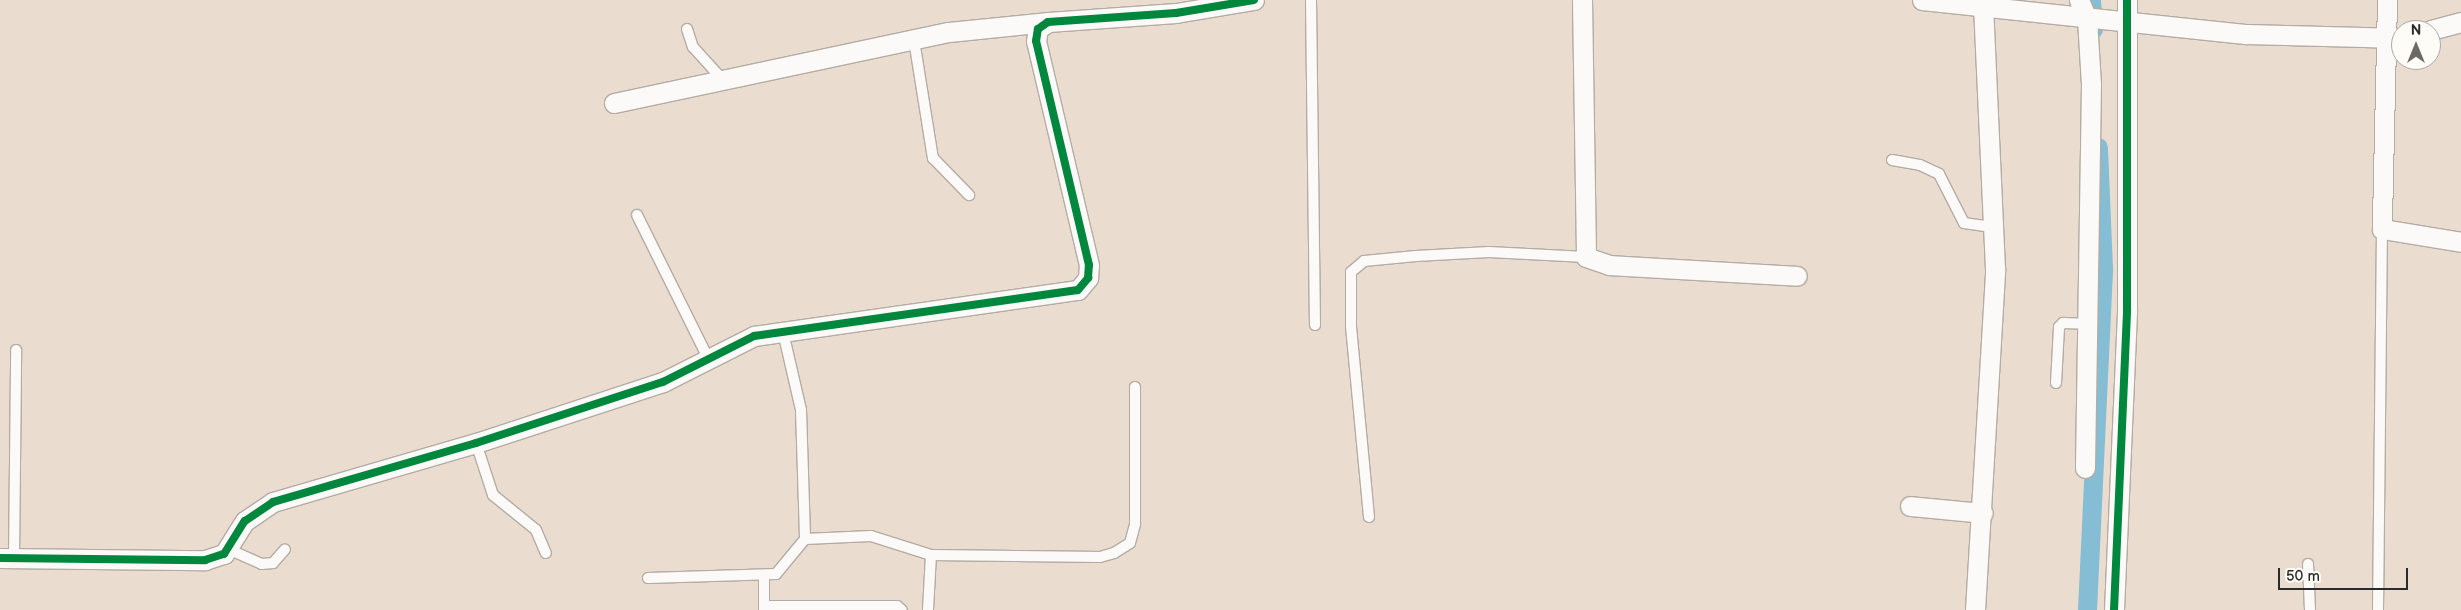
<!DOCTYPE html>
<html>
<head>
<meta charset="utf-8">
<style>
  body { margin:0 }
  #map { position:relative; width:2461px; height:610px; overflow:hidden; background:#eaddcf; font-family:"Balsamiq Sans",sans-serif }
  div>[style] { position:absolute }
  .canal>* { height:19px; margin:-9.5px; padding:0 9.5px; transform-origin:9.5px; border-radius:9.5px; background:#85bdd4 }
  .roads { filter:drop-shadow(1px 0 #b4aca4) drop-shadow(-1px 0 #b4aca4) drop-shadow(0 1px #b4aca4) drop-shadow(0 -1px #b4aca4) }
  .lane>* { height:10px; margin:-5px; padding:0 5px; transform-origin:5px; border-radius:5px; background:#fcfaf8 }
  .street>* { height:19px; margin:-9.5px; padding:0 9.5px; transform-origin:9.5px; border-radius:9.5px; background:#fcfaf8 }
  .cycleway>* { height:8px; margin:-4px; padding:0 4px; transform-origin:4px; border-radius:4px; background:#00873e }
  span { translate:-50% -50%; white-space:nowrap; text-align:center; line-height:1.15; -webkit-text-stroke:4px #fdfcf7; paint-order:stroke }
  .north { position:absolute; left:2391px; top:20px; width:50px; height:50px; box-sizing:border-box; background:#fdfcf7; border:1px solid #a9a8a5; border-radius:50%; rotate:0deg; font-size:14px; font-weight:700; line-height:20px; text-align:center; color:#2b2b2b }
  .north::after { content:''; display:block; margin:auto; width:18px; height:22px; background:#6e6964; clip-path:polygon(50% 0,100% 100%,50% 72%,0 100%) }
  .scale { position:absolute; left:2278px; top:568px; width:130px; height:22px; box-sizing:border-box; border:2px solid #2b2b2b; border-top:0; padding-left:6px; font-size:15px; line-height:18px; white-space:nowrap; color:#2b2b2b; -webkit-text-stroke:4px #fdfcf7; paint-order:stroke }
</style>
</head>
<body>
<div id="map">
  <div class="canal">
    <i style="left:2091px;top:0;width:29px;rotate:86deg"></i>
    <i style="left:2087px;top:610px;width:342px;rotate:-87.3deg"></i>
    <i style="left:2103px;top:268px;width:121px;rotate:-92.4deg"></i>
  </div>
  <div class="roads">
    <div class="lane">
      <i style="left:1311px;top:0;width:325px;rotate:89.3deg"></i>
      <i style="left:687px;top:29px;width:19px;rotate:72deg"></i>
      <i style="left:693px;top:47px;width:45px;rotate:47.7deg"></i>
      <i style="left:914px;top:40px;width:120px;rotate:80.9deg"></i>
      <i style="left:933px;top:158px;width:52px;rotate:45.8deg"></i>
      <i style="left:1892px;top:160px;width:28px;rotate:10deg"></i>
      <i style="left:1920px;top:165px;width:21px;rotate:25deg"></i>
      <i style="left:1939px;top:174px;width:55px;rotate:63deg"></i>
      <i style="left:1964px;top:223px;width:30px;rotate:8deg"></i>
      <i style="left:637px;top:215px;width:162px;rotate:63.6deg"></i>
      <i style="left:783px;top:332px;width:80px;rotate:77deg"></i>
      <i style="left:801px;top:410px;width:129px;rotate:88.2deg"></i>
      <i style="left:805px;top:539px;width:66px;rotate:-2.6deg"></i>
      <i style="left:871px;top:536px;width:63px;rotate:17.6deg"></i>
      <i style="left:931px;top:555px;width:169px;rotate:0.7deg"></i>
      <i style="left:1100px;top:557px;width:15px;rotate:-16deg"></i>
      <i style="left:1114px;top:553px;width:19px;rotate:-32deg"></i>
      <i style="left:1130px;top:543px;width:20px;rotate:-75deg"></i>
      <i style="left:1135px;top:524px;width:137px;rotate:-90deg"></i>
      <i style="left:2056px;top:383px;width:56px;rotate:-86.9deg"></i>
      <i style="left:2059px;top:327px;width:6px;rotate:-45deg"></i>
      <i style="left:2063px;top:323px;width:24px;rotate:2deg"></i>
      <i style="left:476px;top:443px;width:55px;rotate:71.9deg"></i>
      <i style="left:493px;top:495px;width:55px;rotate:39.1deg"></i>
      <i style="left:536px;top:530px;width:25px;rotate:67deg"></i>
      <i style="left:1369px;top:517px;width:192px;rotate:-95.4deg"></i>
      <i style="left:1351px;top:326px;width:54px;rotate:-90deg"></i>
      <i style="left:1351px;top:272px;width:17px;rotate:-40deg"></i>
      <i style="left:1364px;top:261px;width:52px;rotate:-5.5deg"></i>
      <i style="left:1416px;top:256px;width:73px;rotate:-3.1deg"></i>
      <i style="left:1489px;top:252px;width:97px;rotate:3deg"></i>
      <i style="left:228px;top:549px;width:37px;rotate:24deg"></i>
      <i style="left:262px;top:564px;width:11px;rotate:-5deg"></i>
      <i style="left:273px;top:563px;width:18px;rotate:-49deg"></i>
      <i style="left:14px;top:558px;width:208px;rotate:-89.4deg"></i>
      <i style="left:2308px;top:564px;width:46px;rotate:87.5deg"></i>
      <i style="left:648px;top:578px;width:128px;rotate:-1.8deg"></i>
      <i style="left:776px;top:574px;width:45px;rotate:-50.4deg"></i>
      <i style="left:764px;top:606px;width:133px"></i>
      <i style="left:897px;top:606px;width:6px;rotate:39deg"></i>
      <i style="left:764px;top:610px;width:34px;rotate:-90deg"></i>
      <i style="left:928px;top:610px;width:55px;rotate:-86.9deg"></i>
      <i style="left:2378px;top:610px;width:381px;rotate:-89.4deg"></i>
    </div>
    <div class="street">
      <i style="left:1582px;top:0;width:257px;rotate:89.1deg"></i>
      <i style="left:1586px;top:257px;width:24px;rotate:19deg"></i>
      <i style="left:1609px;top:265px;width:188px;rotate:3.3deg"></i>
      <i style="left:1922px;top:0;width:327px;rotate:6deg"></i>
      <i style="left:2247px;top:34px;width:154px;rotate:1.5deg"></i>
      <i style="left:2079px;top:0;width:21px;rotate:67deg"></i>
      <i style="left:2087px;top:19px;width:65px;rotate:86.5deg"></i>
      <i style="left:2091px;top:84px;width:384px;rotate:90.9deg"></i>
      <i style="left:2387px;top:0;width:229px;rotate:91.3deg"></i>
      <i style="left:2382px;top:229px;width:80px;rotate:9.3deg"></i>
      <i style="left:2431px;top:30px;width:31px;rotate:-15deg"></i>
      <i style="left:614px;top:103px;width:342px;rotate:-12deg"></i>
      <i style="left:949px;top:32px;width:100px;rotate:-5.8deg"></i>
      <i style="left:1910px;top:506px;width:73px;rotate:5.5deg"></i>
      <i style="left:0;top:558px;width:205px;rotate:0.6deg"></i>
      <i style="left:205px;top:560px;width:20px;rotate:-18deg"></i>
      <i style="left:224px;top:554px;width:39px;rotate:-58deg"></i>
      <i style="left:245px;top:521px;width:34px;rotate:-34deg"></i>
      <i style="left:273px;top:502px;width:211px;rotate:-16.2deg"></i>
      <i style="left:476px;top:443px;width:197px;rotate:-18.1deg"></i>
      <i style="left:663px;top:382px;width:102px;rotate:-26.8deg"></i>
      <i style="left:754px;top:336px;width:327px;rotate:-8.1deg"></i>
      <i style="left:1078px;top:290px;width:16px;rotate:-50deg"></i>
      <i style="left:1088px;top:278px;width:13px;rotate:-86deg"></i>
      <i style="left:1089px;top:265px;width:230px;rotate:-103.3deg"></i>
      <i style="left:1036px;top:41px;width:12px;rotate:-81deg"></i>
      <i style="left:1038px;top:29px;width:12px;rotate:-35deg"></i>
      <i style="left:1048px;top:22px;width:128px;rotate:-4deg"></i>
      <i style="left:1176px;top:13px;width:79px;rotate:-9.5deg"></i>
      <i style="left:1975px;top:610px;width:342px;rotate:-86.6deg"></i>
      <i style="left:1995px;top:269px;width:262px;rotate:-92.6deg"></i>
      <i style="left:2114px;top:610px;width:301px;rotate:-87.5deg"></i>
      <i style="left:2127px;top:309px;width:309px;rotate:-90deg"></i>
    </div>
  </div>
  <div class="cycleway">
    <i style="left:0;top:558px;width:205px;rotate:0.6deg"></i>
    <i style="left:205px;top:560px;width:20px;rotate:-18deg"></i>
    <i style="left:224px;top:554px;width:39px;rotate:-58deg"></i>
    <i style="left:245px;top:521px;width:34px;rotate:-34deg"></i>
    <i style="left:273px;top:502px;width:211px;rotate:-16.2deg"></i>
    <i style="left:476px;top:443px;width:197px;rotate:-18.1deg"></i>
    <i style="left:663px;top:382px;width:102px;rotate:-26.8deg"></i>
    <i style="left:754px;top:336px;width:327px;rotate:-8.1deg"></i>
    <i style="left:1078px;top:290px;width:16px;rotate:-50deg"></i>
    <i style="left:1088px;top:278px;width:13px;rotate:-86deg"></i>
    <i style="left:1089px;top:265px;width:230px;rotate:-103.3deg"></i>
    <i style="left:1036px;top:41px;width:12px;rotate:-81deg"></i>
    <i style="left:1038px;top:29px;width:12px;rotate:-35deg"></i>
    <i style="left:1048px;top:22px;width:128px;rotate:-4deg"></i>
    <i style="left:1176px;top:13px;width:79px;rotate:-9.5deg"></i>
    <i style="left:2114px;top:610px;width:301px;rotate:-87.5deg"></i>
    <i style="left:2127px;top:309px;width:309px;rotate:-90deg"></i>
  </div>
  <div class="north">N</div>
  <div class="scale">50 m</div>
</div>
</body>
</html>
